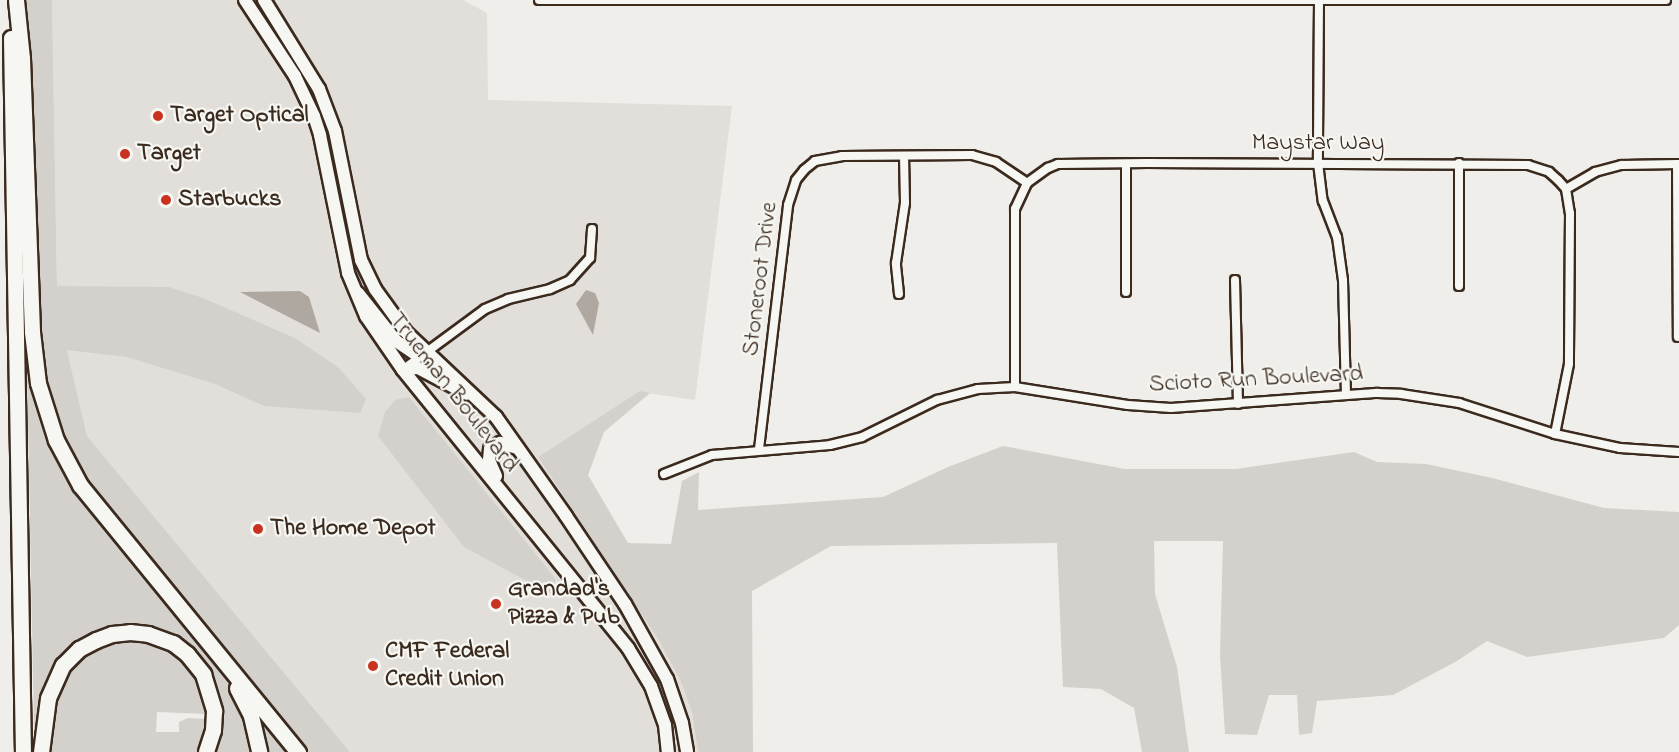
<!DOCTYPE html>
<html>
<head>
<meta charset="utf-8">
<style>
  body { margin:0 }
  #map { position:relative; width:1679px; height:752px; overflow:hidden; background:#efeeea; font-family:"Indie Flower",sans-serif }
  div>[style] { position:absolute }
  .built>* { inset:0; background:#e2dfdb }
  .green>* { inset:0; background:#d4d1cc }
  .water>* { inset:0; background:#afa8a1 }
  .roads { filter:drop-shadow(2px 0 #3b2a1e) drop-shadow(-2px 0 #3b2a1e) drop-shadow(0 2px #3b2a1e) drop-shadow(0 -2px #3b2a1e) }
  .minor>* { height:8px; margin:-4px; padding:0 4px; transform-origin:4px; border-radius:4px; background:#f6f6f2 }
  .secondary>* { height:12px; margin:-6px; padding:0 6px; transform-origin:6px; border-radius:6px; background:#f6f6f2 }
  .motorway>* { height:15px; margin:-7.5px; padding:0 7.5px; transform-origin:7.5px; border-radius:7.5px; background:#f6f6f2 }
  .dots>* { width:16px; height:16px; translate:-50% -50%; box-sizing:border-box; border:3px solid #f6f6f2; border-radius:50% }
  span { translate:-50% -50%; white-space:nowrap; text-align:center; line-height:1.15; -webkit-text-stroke:4.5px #f6f6f2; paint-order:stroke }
  .poi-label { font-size:24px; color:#3b2a1e; font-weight:700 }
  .left { translate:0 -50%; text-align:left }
  .street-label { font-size:24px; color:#3b2a1e }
</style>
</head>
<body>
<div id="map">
  <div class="built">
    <i style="clip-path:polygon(52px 0,463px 0,487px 13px,488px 100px,732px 106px,695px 400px,640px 392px,538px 457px,658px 639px,681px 682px,692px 713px,698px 752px,350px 752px,87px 436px,67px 350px,57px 286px)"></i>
  </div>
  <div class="green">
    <i style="clip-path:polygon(26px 0,52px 0,57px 286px,169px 287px,203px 298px,295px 338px,339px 368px,366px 399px,360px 413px,264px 406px,215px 384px,127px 357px,67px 350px,87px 436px,350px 752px,306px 752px,290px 735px,82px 473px,60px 432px,45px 390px,36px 298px)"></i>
    <i style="clip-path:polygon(31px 368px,55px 448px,236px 692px,256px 752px,210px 752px,217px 697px,158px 632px,81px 642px,38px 728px,34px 728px,27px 369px)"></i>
    <i style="clip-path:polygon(640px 391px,650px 393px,604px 432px,588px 475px,628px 543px,671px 544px,682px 481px,699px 472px,698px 510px,883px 497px,948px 467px,1003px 446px,1125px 469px,1236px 469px,1354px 452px,1377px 462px,1426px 464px,1492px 478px,1604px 508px,1679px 512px,1679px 625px,1664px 638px,1527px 657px,1487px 641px,1457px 661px,1393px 695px,1317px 701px,1312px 733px,1299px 735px,1297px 695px,1269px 695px,1257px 735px,1225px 734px,1220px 655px,1223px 541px,1154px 541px,1155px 594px,1177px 667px,1189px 752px,1142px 752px,1134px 708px,1101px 689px,1063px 687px,1057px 543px,831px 546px,752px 591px,753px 752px,698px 752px,692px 713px,681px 682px,658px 639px,538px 457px)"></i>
    <i style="clip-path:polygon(409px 397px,555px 578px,555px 596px,464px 547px,378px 436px,385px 412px,395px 400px)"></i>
    <i style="clip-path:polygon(124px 638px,152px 640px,168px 647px,196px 671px,208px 708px,207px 714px,157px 712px,156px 732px,179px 732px,179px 722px,188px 718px,207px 719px,209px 725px,199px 752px,46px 752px,52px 703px,66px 668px,100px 642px)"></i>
    <i style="clip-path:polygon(248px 694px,296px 752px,265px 752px)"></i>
  </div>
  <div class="water">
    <i style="clip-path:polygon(586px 290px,595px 293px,599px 303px,593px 335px,576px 304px)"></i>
    <i style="clip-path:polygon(300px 291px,309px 297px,320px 333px,240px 292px)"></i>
  </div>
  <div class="roads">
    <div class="minor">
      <i style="left:539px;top:0;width:1127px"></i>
      <i style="left:1319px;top:0;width:163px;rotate:90.4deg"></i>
      <i style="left:1318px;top:163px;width:38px;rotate:83deg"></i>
      <i style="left:1323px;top:201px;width:39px;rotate:69deg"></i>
      <i style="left:1337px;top:237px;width:43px;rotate:82.1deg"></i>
      <i style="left:1343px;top:280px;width:115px;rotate:88.5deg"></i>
      <i style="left:1677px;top:164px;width:173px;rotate:89.7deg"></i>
      <i style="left:1566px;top:189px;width:34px;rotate:-30deg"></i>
      <i style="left:1595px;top:172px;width:28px;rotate:-15deg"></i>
      <i style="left:1622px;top:165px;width:57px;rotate:-1deg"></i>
      <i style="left:1235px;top:280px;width:124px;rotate:88.6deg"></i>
      <i style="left:1459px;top:286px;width:123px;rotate:-90deg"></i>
      <i style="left:1126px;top:292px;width:128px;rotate:-90deg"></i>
      <i style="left:899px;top:294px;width:31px;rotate:-96deg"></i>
      <i style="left:896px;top:263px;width:61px;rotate:-81.5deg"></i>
      <i style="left:905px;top:203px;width:47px;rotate:-91.2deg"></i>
      <i style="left:405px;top:368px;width:99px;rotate:-36.4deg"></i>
      <i style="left:485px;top:309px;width:25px;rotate:-23deg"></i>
      <i style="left:508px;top:299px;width:43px;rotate:-13.4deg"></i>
      <i style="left:550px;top:289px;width:22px;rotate:-24deg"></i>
      <i style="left:570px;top:280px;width:30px;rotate:-48deg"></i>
      <i style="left:590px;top:258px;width:29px;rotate:-86deg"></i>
      <i style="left:1015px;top:387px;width:178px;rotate:-90deg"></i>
      <i style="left:1015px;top:209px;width:29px;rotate:-65deg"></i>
      <i style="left:1027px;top:183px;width:26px;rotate:-36deg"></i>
      <i style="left:1048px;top:168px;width:11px;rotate:-22deg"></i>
      <i style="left:1058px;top:164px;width:89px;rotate:-0.6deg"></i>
      <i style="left:1147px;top:163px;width:381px;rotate:0.3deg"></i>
      <i style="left:1528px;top:165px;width:22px;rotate:18deg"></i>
      <i style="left:1549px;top:172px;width:12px;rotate:42deg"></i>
      <i style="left:1558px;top:180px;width:12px;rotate:48deg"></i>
      <i style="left:1566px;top:189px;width:24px;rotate:81deg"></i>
      <i style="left:1570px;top:213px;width:151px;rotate:90.4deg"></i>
      <i style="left:1569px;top:364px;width:71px;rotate:101.3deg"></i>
      <i style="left:759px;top:449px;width:246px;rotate:-83.2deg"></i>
      <i style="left:788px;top:205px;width:26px;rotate:-72deg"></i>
      <i style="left:796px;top:180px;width:13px;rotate:-51deg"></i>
      <i style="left:804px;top:170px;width:14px;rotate:-39deg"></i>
      <i style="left:815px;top:161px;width:27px;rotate:-10deg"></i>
      <i style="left:842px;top:156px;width:130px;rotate:-0.4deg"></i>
      <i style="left:972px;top:155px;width:25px;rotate:16deg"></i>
      <i style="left:996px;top:162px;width:37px;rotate:34deg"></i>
      <i style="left:664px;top:474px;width:52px;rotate:-21.6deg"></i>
      <i style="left:712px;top:455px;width:118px;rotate:-4.8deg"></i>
      <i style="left:830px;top:445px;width:33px;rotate:-14deg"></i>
      <i style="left:862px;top:437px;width:84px;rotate:-26.3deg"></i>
      <i style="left:937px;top:400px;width:42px;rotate:-15deg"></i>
      <i style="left:978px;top:389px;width:37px;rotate:-3deg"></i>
      <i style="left:1015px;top:387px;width:114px;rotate:9.1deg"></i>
      <i style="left:1128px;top:405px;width:43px;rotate:4deg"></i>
      <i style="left:1171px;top:408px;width:207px;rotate:-4.2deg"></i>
      <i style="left:1377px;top:393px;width:24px;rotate:2deg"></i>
      <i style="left:1401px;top:394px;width:59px;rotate:8.8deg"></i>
      <i style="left:1459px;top:403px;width:101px;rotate:17.9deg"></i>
      <i style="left:1555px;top:434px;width:66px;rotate:12.2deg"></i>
      <i style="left:1620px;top:448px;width:59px;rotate:3.9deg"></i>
    </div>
    <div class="secondary">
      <i style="left:245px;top:0;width:91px;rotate:56.7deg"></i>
      <i style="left:295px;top:76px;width:44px;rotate:64.6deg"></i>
      <i style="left:314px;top:116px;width:20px;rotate:72deg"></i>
      <i style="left:320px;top:135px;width:141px;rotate:78.5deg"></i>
      <i style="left:348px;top:273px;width:47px;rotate:67.3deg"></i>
      <i style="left:366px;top:316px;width:65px;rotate:55.6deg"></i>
      <i style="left:403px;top:370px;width:358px;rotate:51deg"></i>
      <i style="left:628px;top:648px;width:44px;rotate:58.8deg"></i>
      <i style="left:651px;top:686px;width:41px;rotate:70.3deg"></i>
      <i style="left:665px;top:725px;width:27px;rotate:84deg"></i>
      <i style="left:264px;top:0;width:105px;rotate:58.3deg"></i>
      <i style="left:319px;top:89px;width:45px;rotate:69.1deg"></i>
      <i style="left:335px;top:131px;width:132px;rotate:78.6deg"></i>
      <i style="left:361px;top:260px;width:32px;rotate:64deg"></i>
      <i style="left:375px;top:289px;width:53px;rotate:54.2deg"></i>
      <i style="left:406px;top:332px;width:124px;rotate:43.4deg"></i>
      <i style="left:496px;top:417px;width:121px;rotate:54.7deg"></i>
      <i style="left:566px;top:516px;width:106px;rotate:56.2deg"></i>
      <i style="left:625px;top:604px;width:86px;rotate:60.8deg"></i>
      <i style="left:667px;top:679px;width:46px;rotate:71.2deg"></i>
      <i style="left:682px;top:723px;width:29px;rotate:80deg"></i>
      <i style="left:358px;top:293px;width:61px;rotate:51.6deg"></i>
      <i style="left:396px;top:341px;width:22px;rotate:34deg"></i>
      <i style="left:414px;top:353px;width:13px;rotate:4deg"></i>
      <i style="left:403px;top:370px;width:15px;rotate:-8deg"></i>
      <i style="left:418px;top:368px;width:55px;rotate:28deg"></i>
      <i style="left:496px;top:476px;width:17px;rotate:-114deg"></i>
      <i style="left:489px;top:460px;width:11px;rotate:-85deg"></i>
      <i style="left:490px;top:449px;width:12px;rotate:-31deg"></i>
      <i style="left:500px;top:443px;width:18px;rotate:16deg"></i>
    </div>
    <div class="motorway">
      <i style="left:16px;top:0;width:58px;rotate:84.1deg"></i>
      <i style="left:22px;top:58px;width:274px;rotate:87.9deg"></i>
      <i style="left:32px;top:332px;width:51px;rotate:83.3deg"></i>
      <i style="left:38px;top:383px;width:60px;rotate:72.5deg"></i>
      <i style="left:56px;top:440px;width:51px;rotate:61.9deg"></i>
      <i style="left:80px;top:485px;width:345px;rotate:50.8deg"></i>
      <i style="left:11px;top:38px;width:714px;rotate:89.04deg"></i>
      <i style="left:237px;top:688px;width:31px;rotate:63deg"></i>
      <i style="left:251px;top:716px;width:37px;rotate:77deg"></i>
      <i style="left:41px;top:752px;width:54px;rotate:-82.6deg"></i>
      <i style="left:48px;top:698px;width:36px;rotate:-66deg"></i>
      <i style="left:63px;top:665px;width:23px;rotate:-45deg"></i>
      <i style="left:79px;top:649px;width:19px;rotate:-28deg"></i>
      <i style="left:96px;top:640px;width:17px;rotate:-21deg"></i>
      <i style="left:112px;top:634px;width:18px;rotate:-6deg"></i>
      <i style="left:130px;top:632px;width:18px;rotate:6deg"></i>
      <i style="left:148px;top:634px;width:27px;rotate:20deg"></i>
      <i style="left:173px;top:643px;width:18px;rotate:38deg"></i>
      <i style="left:187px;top:654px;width:26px;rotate:51deg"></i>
      <i style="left:203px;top:674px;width:39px;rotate:73deg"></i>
      <i style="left:214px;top:711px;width:19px;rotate:93deg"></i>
      <i style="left:213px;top:730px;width:23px;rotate:108deg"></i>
    </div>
  </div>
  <div class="dots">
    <i style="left:158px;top:116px;background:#c8321e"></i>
    <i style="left:125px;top:154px;background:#c8321e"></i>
    <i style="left:166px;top:200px;background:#c8321e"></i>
    <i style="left:258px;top:529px;background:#c8321e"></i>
    <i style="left:496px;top:604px;background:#c8321e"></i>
    <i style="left:373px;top:666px;background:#c8321e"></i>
  </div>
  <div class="poi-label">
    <span class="left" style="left:170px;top:116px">Target Optical</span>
    <span class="left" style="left:137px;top:154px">Target</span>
    <span class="left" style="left:178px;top:200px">Starbucks</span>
    <span class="left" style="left:270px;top:529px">The Home Depot</span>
    <span class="left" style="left:508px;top:604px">Grandad's<br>Pizza &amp; Pub</span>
    <span class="left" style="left:385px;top:666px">CMF Federal<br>Credit Union</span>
  </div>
  <div class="street-label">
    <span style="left:1318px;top:144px">Maystar Way</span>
    <span style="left:761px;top:279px;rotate:-83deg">Stoneroot Drive</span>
    <span style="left:1256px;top:380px;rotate:-3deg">Scioto Run Boulevard</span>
    <span style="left:453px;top:393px;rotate:52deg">Trueman Boulevard</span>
  </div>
</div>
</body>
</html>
